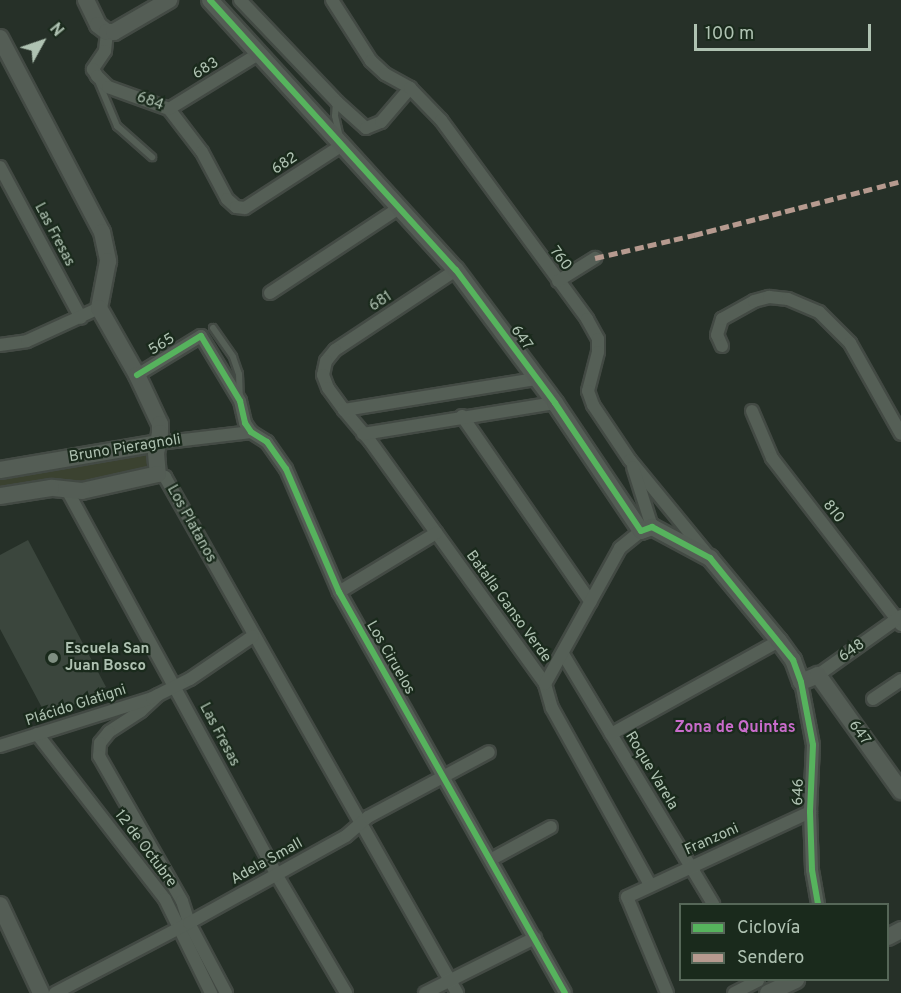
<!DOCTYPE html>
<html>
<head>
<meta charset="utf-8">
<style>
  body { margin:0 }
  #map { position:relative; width:901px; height:993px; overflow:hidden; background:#263028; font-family:Overpass,sans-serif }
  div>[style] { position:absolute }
  .green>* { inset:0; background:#3b4230 }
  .building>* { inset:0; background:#3b463d }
  .roads { filter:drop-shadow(2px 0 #434a44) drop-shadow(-2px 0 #434a44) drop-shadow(0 2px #434a44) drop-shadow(0 -2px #434a44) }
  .lane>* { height:6px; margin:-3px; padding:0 3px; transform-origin:3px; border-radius:3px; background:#555f56 }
  .street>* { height:12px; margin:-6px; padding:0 6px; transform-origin:6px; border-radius:6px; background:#555f56 }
  .secondary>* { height:16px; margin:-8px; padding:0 8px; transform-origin:8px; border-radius:8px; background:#545d55 }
  .quiet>* { height:4.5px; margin-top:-2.25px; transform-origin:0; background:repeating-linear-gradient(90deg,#b69a8f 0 9px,transparent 0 13.5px) }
  .cycleway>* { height:6px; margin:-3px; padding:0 3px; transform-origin:3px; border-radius:3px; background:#56b35d }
  .dots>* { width:16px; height:16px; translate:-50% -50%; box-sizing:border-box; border:3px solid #1a2a1c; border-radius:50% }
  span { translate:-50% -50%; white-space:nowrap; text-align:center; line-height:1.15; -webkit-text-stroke:4.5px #1a2a1c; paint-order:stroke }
  .street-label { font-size:15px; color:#afc2b2 }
  .poi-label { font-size:15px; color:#afc2b2; font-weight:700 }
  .left { translate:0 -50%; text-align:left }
  .neighbourhood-label { font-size:16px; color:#c96ccb; font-weight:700 }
  .legend { position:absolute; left:679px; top:903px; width:210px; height:78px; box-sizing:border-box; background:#1a2a1c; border:2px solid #566758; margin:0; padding:8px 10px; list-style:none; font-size:18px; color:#afc2b2 }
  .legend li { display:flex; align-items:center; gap:12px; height:30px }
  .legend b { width:30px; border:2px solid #566758 }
  .north { position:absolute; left:12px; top:12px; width:60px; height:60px; -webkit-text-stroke:4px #1a2a1c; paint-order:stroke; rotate:50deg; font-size:16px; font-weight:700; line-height:24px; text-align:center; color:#afc2b2 }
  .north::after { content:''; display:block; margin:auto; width:21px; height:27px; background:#afc2b2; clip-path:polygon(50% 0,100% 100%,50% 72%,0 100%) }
  .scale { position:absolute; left:694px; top:24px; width:177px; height:27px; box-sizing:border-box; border:3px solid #afc2b2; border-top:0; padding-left:8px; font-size:18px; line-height:21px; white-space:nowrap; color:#afc2b2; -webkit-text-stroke:4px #1a2a1c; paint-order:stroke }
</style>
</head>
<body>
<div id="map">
  <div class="green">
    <i style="clip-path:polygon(158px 443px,158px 474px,0 496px,0 470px)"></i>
  </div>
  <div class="building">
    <i style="clip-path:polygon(28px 540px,106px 687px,48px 719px,0 629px,0 555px)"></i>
  </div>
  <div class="roads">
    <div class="lane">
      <i style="left:99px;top:83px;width:47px;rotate:67.3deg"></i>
      <i style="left:117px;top:126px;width:47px;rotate:41.5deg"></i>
      <i style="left:336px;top:102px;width:14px;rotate:94deg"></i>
      <i style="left:335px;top:116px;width:17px;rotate:77deg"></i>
      <i style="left:213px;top:328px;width:35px;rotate:55deg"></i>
      <i style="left:233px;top:357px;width:18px;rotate:71deg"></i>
      <i style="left:239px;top:374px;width:23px;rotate:88deg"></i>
    </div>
    <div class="street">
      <i style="left:240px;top:0;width:141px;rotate:46.4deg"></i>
      <i style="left:337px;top:102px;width:39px;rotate:42deg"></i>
      <i style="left:366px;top:128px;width:16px;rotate:-22deg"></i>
      <i style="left:381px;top:122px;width:45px;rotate:-49.5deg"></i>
      <i style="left:332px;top:0;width:72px;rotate:57.4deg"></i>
      <i style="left:371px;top:61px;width:19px;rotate:43deg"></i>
      <i style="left:385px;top:74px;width:29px;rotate:29deg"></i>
      <i style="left:410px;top:88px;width:45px;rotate:45.9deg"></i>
      <i style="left:441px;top:120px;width:247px;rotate:53.7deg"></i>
      <i style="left:587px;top:319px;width:23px;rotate:61deg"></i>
      <i style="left:598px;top:339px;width:13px;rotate:90deg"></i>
      <i style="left:598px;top:352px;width:40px;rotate:104.4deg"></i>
      <i style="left:588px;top:391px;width:15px;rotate:70deg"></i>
      <i style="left:593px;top:405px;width:66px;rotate:56.1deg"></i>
      <i style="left:630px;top:460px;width:120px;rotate:50.7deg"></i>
      <i style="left:107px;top:32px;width:19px;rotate:96deg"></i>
      <i style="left:105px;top:51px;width:22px;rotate:124deg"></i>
      <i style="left:93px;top:69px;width:8px;rotate:60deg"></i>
      <i style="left:97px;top:76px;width:16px;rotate:45deg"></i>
      <i style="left:108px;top:87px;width:65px;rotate:19.8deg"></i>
      <i style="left:169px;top:109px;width:54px;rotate:52.5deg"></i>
      <i style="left:202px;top:152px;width:53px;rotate:62deg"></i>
      <i style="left:227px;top:199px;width:12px;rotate:42deg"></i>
      <i style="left:236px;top:207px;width:9px;rotate:6deg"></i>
      <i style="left:245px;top:208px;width:114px;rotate:-32.9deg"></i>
      <i style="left:169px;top:109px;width:105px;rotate:-31.7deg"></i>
      <i style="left:0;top:167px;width:171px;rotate:61.8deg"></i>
      <i style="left:456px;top:270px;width:145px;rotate:146.5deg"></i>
      <i style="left:335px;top:350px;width:14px;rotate:129deg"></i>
      <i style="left:326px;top:361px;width:14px;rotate:102deg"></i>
      <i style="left:323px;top:375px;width:14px;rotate:69deg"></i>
      <i style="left:328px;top:388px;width:27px;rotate:54deg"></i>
      <i style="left:344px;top:410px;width:40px;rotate:50deg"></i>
      <i style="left:370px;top:441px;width:299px;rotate:54.2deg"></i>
      <i style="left:545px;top:684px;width:25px;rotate:74deg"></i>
      <i style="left:552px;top:708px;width:202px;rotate:61deg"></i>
      <i style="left:558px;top:281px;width:44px;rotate:-31.9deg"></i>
      <i style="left:270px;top:293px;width:154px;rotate:-33.4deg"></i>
      <i style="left:0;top:345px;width:27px;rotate:-8deg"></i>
      <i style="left:27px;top:341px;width:79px;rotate:-24.6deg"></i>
      <i style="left:722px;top:346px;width:12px;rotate:-114deg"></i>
      <i style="left:717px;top:335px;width:17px;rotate:-73deg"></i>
      <i style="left:722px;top:319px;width:37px;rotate:-29deg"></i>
      <i style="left:754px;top:301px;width:16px;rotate:-15deg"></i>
      <i style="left:769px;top:297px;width:19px;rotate:6deg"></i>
      <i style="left:788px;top:299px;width:34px;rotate:23deg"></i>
      <i style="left:819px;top:312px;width:44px;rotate:45deg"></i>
      <i style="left:850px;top:343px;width:104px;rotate:60.7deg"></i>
      <i style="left:137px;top:375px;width:75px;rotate:-31.4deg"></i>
      <i style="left:201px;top:336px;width:76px;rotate:59deg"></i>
      <i style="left:240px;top:401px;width:23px;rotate:77deg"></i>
      <i style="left:245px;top:423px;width:11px;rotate:56deg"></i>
      <i style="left:251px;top:432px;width:19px;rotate:32deg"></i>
      <i style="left:267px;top:442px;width:33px;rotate:55deg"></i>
      <i style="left:286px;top:469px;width:134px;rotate:66.7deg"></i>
      <i style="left:339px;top:592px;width:460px;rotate:60.6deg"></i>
      <i style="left:344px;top:410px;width:194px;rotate:-9.2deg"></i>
      <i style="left:752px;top:411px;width:51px;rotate:66.9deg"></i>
      <i style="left:772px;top:458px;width:211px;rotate:52.3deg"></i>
      <i style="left:462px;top:416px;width:226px;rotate:55.3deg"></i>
      <i style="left:363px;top:434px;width:194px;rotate:-9.2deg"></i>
      <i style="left:158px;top:443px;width:94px;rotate:-6.7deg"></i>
      <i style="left:633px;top:467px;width:63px;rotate:72.4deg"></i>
      <i style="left:158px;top:474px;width:8px;rotate:23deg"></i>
      <i style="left:165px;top:477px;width:593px;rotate:60.49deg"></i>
      <i style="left:67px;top:490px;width:437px;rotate:61.4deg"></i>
      <i style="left:276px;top:874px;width:138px;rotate:59.5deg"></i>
      <i style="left:339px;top:592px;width:114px;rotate:-31.3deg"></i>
      <i style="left:563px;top:654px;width:292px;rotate:59deg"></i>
      <i style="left:818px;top:675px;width:102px;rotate:-35.4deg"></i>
      <i style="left:801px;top:682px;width:64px;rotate:79.2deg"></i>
      <i style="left:813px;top:745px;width:67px;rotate:92.6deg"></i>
      <i style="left:810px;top:812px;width:58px;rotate:88deg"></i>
      <i style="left:812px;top:870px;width:35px;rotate:80deg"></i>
      <i style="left:545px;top:684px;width:155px;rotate:-61.1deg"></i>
      <i style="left:620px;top:548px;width:27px;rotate:-39deg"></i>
      <i style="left:158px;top:695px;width:23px;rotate:137deg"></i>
      <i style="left:141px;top:711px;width:38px;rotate:147deg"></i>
      <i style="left:109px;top:732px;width:14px;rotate:129deg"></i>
      <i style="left:100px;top:743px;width:13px;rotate:94deg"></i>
      <i style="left:99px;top:756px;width:167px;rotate:60.2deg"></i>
      <i style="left:182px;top:901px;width:23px;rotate:72deg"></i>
      <i style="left:189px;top:923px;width:79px;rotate:62.1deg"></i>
      <i style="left:873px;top:699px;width:34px;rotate:-34deg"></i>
      <i style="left:37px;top:734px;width:209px;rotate:52.2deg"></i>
      <i style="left:165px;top:899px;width:105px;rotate:63.9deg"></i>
      <i style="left:611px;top:734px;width:192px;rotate:-29deg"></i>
      <i style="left:0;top:746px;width:159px;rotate:-17.5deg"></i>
      <i style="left:152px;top:698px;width:42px;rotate:-26.6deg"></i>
      <i style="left:190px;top:679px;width:76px;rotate:-34.3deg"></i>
      <i style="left:492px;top:859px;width:67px;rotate:-28.5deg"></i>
      <i style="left:55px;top:993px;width:151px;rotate:-27.6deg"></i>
      <i style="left:189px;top:923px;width:179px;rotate:-29deg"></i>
      <i style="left:346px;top:836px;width:29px;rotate:-41deg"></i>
      <i style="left:368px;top:817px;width:137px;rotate:-28.2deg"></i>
      <i style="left:425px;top:993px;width:123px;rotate:-26.6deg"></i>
      <i style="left:667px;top:993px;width:104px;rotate:-112.6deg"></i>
      <i style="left:627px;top:897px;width:202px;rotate:-24.9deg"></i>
      <i style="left:734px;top:993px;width:27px;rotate:-27deg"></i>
    </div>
    <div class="secondary">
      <i style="left:86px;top:0;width:28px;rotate:64deg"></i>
      <i style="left:98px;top:25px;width:11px;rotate:38deg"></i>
      <i style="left:107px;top:32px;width:7px"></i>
      <i style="left:114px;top:32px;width:64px;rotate:-30.2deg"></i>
      <i style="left:210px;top:0;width:365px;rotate:47.7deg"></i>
      <i style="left:456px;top:270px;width:166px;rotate:53.3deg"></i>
      <i style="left:555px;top:403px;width:154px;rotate:56.1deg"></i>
      <i style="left:641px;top:531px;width:12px;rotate:-20deg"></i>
      <i style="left:652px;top:527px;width:66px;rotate:28.1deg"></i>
      <i style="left:710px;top:558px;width:108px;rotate:50.3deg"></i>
      <i style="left:779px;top:641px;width:24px;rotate:54deg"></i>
      <i style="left:793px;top:660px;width:23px;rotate:70deg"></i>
      <i style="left:801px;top:682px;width:18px;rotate:-22deg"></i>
      <i style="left:818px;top:675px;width:143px;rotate:54.4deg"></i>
      <i style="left:0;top:38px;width:219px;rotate:62.3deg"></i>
      <i style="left:102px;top:232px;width:30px;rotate:78deg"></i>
      <i style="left:108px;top:261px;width:48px;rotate:100.8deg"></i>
      <i style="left:99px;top:308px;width:77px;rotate:60.4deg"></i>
      <i style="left:137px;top:375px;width:54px;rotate:64.9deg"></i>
      <i style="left:160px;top:424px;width:9px;rotate:90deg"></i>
      <i style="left:160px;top:433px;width:20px;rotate:101deg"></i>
      <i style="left:156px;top:453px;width:21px;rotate:85deg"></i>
      <i style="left:158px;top:474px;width:78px;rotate:167.4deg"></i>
      <i style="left:82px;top:491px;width:31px;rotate:-174deg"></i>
      <i style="left:51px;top:488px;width:52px;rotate:171.1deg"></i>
      <i style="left:0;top:470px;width:160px;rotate:-9.7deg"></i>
      <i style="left:0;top:905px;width:97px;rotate:65deg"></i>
      <i style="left:888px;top:937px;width:15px;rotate:-28deg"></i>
      <i style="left:768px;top:993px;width:31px;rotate:-25deg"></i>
    </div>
  </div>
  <div class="quiet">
    <i style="left:595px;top:258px;width:102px;rotate:-13.1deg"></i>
    <i style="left:694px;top:235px;width:214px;rotate:-14.6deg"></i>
  </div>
  <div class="cycleway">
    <i style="left:210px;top:0;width:365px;rotate:47.7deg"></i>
    <i style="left:456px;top:270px;width:166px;rotate:53.3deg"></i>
    <i style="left:555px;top:403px;width:154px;rotate:56.1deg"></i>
    <i style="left:641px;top:531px;width:12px;rotate:-20deg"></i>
    <i style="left:652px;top:527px;width:66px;rotate:28.1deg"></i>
    <i style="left:710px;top:558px;width:132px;rotate:50.9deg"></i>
    <i style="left:793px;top:660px;width:23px;rotate:70deg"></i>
    <i style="left:801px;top:682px;width:64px;rotate:79.2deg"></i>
    <i style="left:813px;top:745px;width:67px;rotate:92.6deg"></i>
    <i style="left:810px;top:812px;width:58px;rotate:88deg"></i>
    <i style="left:812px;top:870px;width:35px;rotate:80deg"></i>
    <i style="left:137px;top:375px;width:75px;rotate:-31.4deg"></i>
    <i style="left:201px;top:336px;width:76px;rotate:59deg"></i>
    <i style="left:240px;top:401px;width:23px;rotate:77deg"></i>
    <i style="left:245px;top:423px;width:11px;rotate:56deg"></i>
    <i style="left:251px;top:432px;width:19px;rotate:32deg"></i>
    <i style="left:267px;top:442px;width:33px;rotate:55deg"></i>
    <i style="left:286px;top:469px;width:134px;rotate:66.7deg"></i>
    <i style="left:339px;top:592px;width:460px;rotate:60.6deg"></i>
  </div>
  <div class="dots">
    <i style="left:53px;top:658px;background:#7f8f82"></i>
  </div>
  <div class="street-label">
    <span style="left:206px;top:69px;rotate:-32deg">683</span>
    <span style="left:150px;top:102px;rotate:20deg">684</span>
    <span style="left:285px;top:164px;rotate:-33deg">682</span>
    <span style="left:54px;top:235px;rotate:62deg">Las Fresas</span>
    <span style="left:560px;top:259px;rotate:53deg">760</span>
    <span style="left:381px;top:302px;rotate:-33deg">681</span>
    <span style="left:521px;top:338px;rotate:54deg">647</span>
    <span style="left:162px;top:345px;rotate:-31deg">565</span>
    <span style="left:125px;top:449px;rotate:-9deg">Bruno Pieragnoli</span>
    <span style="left:833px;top:512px;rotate:52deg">810</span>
    <span style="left:191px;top:524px;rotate:61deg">Los Platanos</span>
    <span style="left:508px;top:607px;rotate:54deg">Batalla Ganso Verde</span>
    <span style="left:852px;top:651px;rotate:-35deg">648</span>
    <span style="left:390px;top:658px;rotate:60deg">Los Ciruelos</span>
    <span style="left:76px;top:706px;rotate:-18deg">Plácido Glatigni</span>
    <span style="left:859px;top:733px;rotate:54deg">647</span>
    <span style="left:219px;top:735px;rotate:62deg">Las Fresas</span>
    <span style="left:651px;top:771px;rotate:59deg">Roque Varela</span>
    <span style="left:799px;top:792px;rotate:-88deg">646</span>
    <span style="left:712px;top:840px;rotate:-24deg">Franzoni</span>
    <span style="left:145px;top:849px;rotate:53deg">12 de Octubre</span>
    <span style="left:267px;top:862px;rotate:-29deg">Adela Small</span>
  </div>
  <div class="poi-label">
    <span class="left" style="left:65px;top:658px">Escuela San<br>Juan Bosco</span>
  </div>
  <div class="neighbourhood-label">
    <span style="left:735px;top:728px">Zona de Quintas</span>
  </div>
  <ul class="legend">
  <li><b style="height:8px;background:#56b35d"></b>Ciclovía</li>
  <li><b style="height:8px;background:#b69a8f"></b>Sendero</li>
  </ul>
  <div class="north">N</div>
  <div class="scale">100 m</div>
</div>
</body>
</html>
